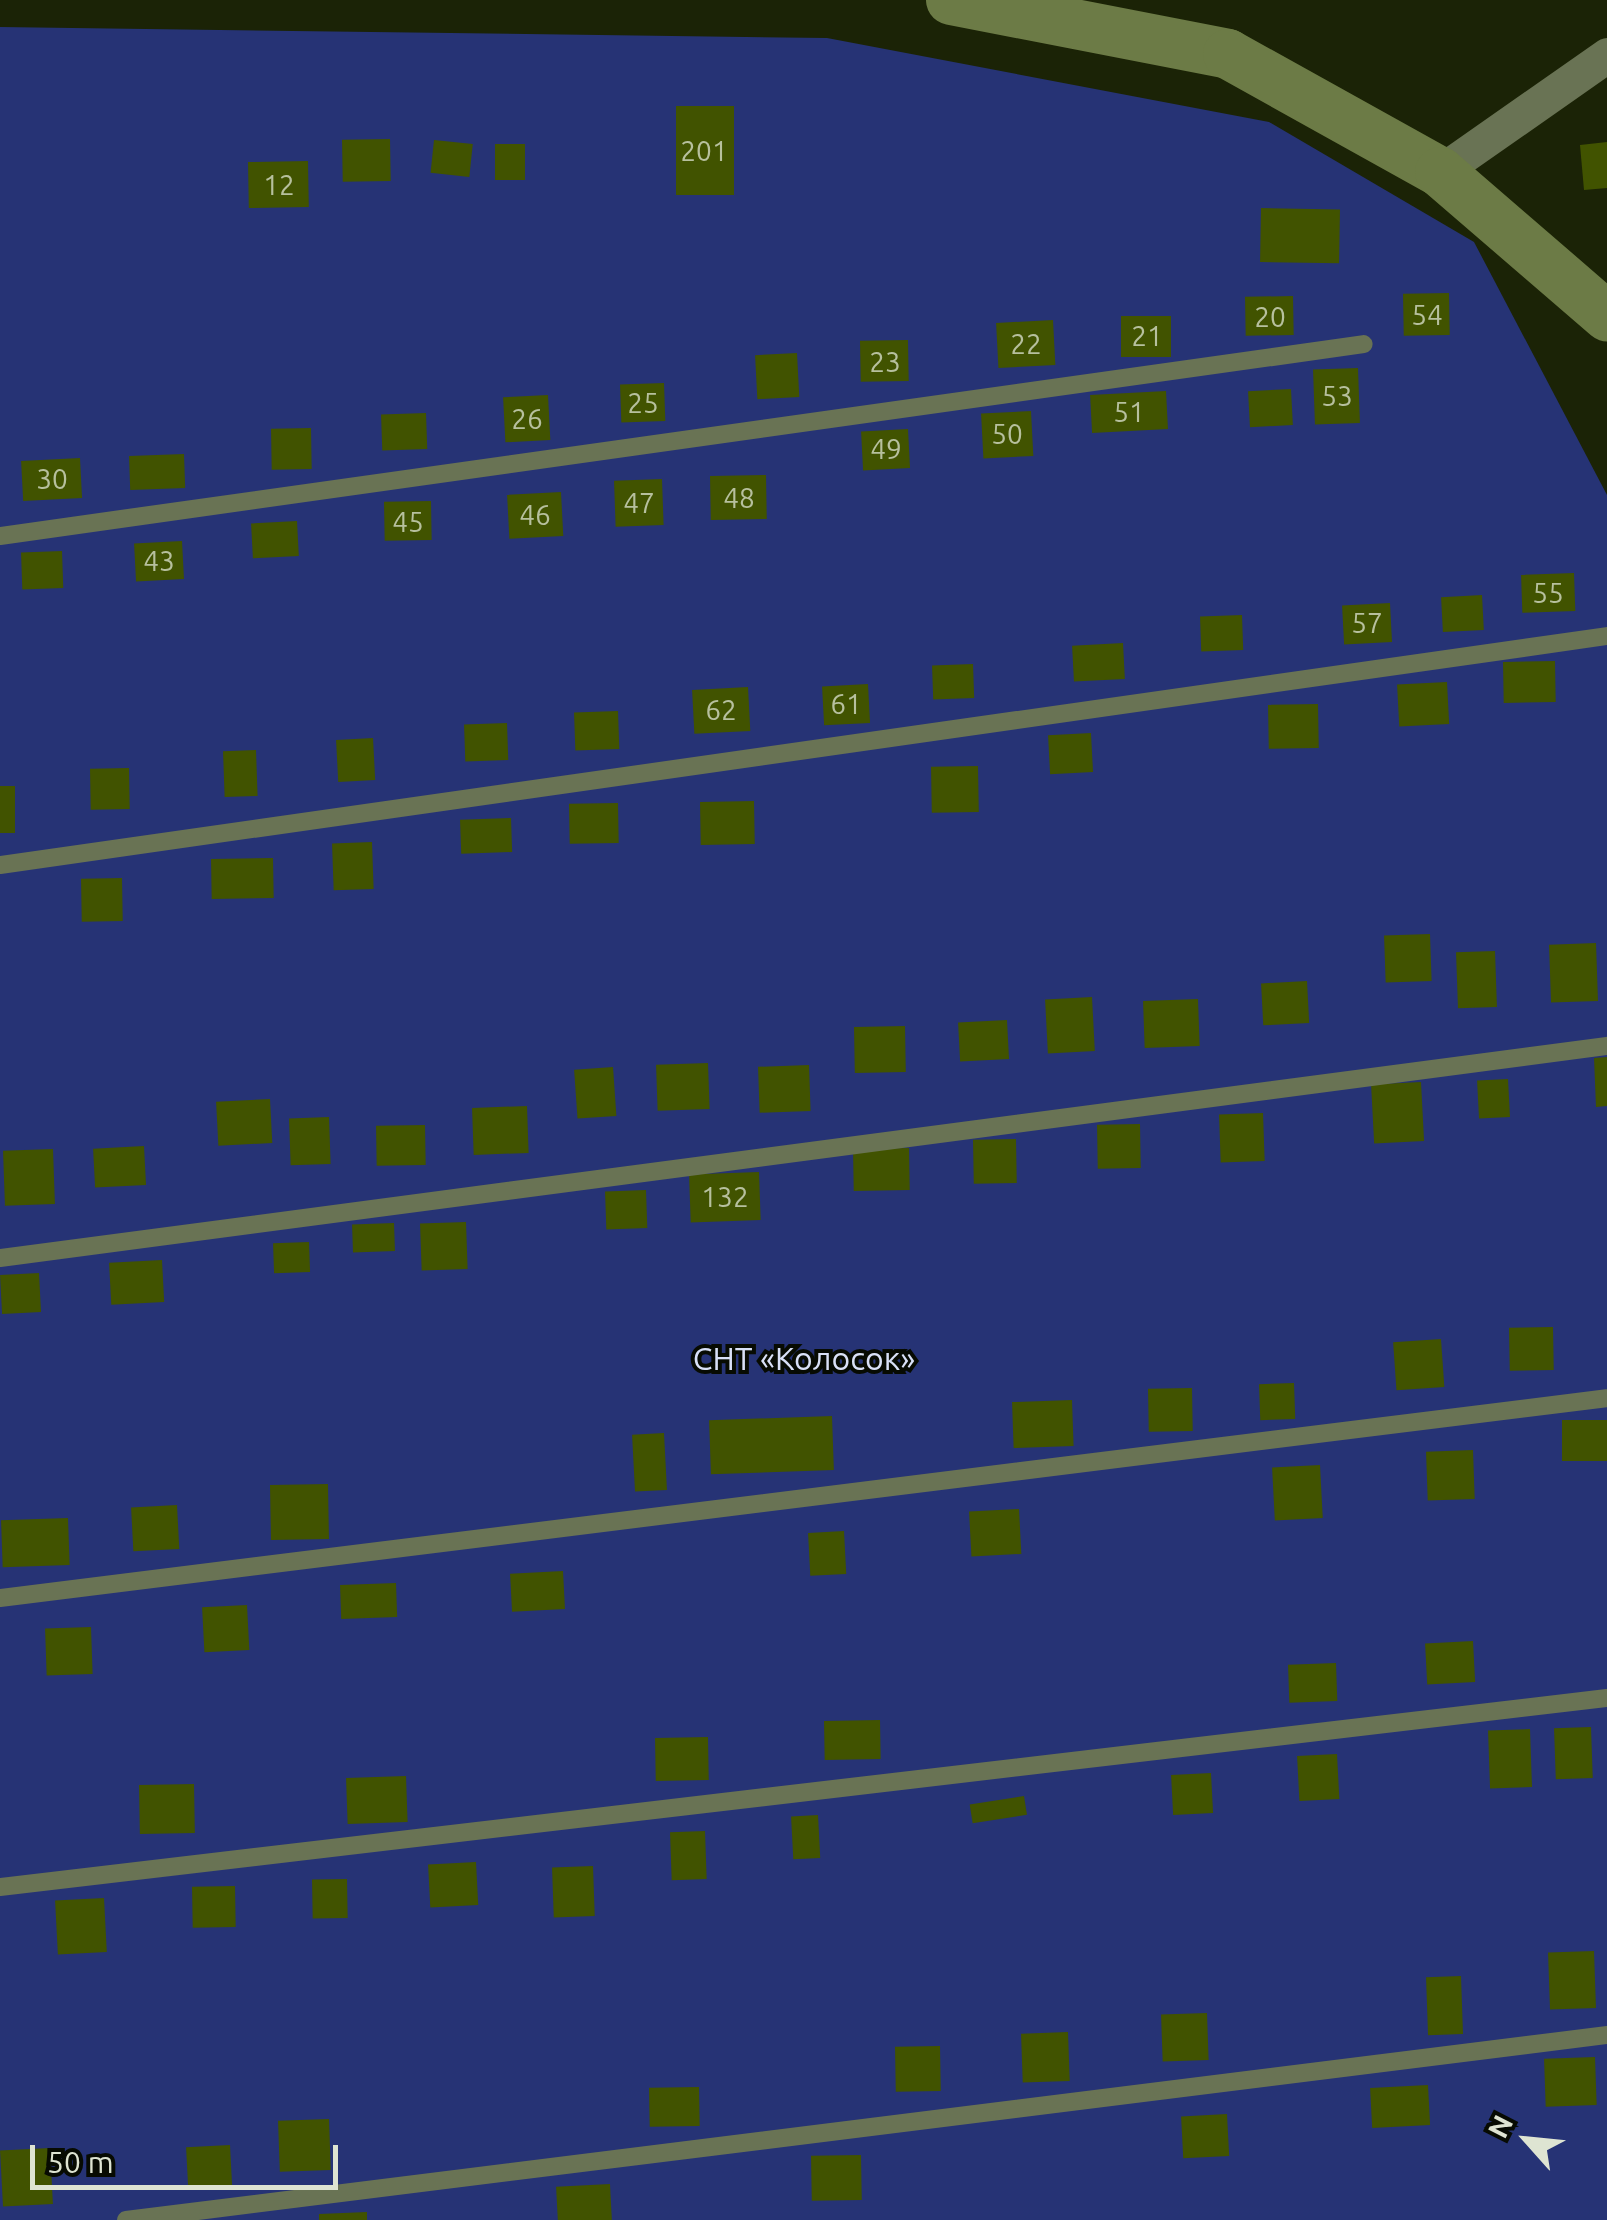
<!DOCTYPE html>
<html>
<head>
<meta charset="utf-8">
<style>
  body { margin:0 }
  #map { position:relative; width:1607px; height:2220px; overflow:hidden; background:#1b2306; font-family:Ubuntu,sans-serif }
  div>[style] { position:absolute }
  .green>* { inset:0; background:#263375 }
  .building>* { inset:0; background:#415300; transform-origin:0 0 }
  .lane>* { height:18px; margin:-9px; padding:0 9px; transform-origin:9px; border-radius:9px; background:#697354 }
  .street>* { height:35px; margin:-17.5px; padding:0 17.5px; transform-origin:17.5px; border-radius:17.5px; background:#697354 }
  .secondary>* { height:50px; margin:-25px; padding:0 25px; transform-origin:25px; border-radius:25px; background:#6c7b46 }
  span { translate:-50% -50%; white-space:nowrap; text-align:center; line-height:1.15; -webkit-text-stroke:8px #070b02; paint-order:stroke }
  .number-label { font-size:28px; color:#b7c09e }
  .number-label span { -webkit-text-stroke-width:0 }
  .park-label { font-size:32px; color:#d9e1f7 }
  .north { position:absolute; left:1477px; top:2090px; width:100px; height:100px; -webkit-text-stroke:8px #070b02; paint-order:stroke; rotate:297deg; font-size:28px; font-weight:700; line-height:40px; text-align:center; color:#dee4d2 }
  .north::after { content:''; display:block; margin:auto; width:35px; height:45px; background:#dee4d2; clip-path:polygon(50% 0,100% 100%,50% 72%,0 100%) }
  .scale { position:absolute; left:30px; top:2145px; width:308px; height:45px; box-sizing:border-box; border:5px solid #dee4d2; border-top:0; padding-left:12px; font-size:30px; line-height:35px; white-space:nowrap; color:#dee4d2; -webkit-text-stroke:8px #070b02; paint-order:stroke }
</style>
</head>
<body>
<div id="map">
  <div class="green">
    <i style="clip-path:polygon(0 27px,827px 38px,1269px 122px,1474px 242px,1607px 495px,1607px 2220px,0 2220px)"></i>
  </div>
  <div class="building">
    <i style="left:676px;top:106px;width:58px;height:89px"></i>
    <i style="left:390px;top:139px;width:42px;height:48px;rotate:89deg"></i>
    <i style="left:434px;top:140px;width:39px;height:33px;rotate:6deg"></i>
    <i style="clip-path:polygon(1607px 142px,1607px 188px,1584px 190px,1580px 145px)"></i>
    <i style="left:495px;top:144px;width:30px;height:36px"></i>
    <i style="left:308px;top:161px;width:46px;height:60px;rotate:89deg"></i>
    <i style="left:1261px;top:208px;width:79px;height:54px;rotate:1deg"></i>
    <i style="left:1449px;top:293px;width:42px;height:46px;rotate:89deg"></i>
    <i style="left:1293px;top:296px;width:39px;height:48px;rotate:89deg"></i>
    <i style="left:1121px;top:316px;width:50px;height:41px"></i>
    <i style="left:1053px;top:320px;width:45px;height:57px;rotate:87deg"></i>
    <i style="left:908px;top:340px;width:41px;height:48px;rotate:89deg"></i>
    <i style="left:797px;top:353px;width:44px;height:42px;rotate:87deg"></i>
    <i style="left:1358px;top:368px;width:55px;height:45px;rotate:88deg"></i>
    <i style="left:664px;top:383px;width:38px;height:44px;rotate:88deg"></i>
    <i style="left:1291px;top:389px;width:36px;height:43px;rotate:87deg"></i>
    <i style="left:1166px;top:391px;width:38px;height:76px;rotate:87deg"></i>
    <i style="left:548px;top:395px;width:45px;height:45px;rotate:87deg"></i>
    <i style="left:1031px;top:411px;width:45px;height:50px;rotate:87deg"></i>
    <i style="left:426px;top:413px;width:36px;height:45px;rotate:88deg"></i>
    <i style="left:311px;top:428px;width:41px;height:40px;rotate:89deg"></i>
    <i style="left:908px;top:429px;width:39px;height:47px;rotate:87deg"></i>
    <i style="left:184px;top:454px;width:34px;height:55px;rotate:88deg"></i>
    <i style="left:80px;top:458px;width:40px;height:59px;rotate:87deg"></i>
    <i style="left:766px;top:475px;width:44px;height:56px;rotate:89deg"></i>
    <i style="left:662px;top:479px;width:46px;height:48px;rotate:88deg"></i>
    <i style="left:561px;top:492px;width:44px;height:54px;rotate:87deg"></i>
    <i style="left:431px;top:501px;width:39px;height:47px;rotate:89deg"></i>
    <i style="left:297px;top:521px;width:35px;height:46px;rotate:87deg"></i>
    <i style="left:182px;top:541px;width:38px;height:48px;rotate:87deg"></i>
    <i style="left:62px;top:551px;width:37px;height:41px;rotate:88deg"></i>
    <i style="left:1574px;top:573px;width:38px;height:53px;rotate:88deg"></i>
    <i style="left:1482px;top:595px;width:35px;height:41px;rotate:87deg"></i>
    <i style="left:1390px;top:603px;width:39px;height:48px;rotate:87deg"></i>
    <i style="left:1242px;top:615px;width:35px;height:42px;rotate:88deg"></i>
    <i style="left:1123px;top:643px;width:36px;height:51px;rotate:87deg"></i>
    <i style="left:1555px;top:661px;width:41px;height:52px;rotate:89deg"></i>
    <i style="left:973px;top:664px;width:34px;height:41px;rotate:88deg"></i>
    <i style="left:1447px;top:682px;width:42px;height:50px;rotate:87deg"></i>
    <i style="left:868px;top:684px;width:39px;height:46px;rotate:87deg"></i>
    <i style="left:748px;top:687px;width:44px;height:56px;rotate:87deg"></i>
    <i style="left:1318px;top:704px;width:44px;height:50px;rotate:89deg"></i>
    <i style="left:618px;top:711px;width:38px;height:44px;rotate:88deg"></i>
    <i style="left:507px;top:723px;width:37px;height:43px;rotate:88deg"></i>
    <i style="left:1091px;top:733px;width:39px;height:43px;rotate:87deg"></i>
    <i style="left:373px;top:738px;width:42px;height:37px;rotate:87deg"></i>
    <i style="left:256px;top:750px;width:46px;height:33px;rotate:88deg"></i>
    <i style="left:978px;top:766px;width:46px;height:47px;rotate:89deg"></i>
    <i style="left:129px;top:768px;width:41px;height:39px;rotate:89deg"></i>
    <i style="left:0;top:786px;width:15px;height:47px"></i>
    <i style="left:754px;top:801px;width:43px;height:54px;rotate:89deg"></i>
    <i style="left:618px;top:803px;width:40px;height:49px;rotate:89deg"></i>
    <i style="left:511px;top:818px;width:34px;height:51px;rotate:88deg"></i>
    <i style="left:372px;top:842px;width:47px;height:40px;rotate:88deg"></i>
    <i style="left:273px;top:858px;width:40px;height:62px;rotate:89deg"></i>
    <i style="left:122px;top:878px;width:43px;height:41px;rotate:89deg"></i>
    <i style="left:1430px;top:934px;width:47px;height:46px;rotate:88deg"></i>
    <i style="left:1596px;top:943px;width:58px;height:47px;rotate:88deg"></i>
    <i style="left:1495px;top:951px;width:56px;height:39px;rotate:88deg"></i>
    <i style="left:1307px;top:981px;width:42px;height:46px;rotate:87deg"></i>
    <i style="left:1092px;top:997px;width:54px;height:47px;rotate:87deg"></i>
    <i style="left:1198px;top:999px;width:47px;height:55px;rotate:88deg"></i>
    <i style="left:1007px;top:1020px;width:39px;height:49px;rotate:87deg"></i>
    <i style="left:905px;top:1026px;width:46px;height:51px;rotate:89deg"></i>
    <i style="clip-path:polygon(1607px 1057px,1607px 1106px,1596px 1107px,1594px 1058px)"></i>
    <i style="left:708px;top:1063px;width:46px;height:52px;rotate:88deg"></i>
    <i style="left:809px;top:1065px;width:46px;height:51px;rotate:88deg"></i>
    <i style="left:613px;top:1067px;width:49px;height:39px;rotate:86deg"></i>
    <i style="left:1508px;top:1079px;width:38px;height:31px;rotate:87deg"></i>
    <i style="left:1421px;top:1082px;width:59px;height:50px;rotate:87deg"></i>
    <i style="left:270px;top:1099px;width:44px;height:54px;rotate:87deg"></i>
    <i style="left:527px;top:1106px;width:47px;height:55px;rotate:88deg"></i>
    <i style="left:1263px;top:1113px;width:48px;height:44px;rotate:88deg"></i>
    <i style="left:329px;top:1117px;width:47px;height:40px;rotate:88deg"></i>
    <i style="left:1140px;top:1124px;width:44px;height:43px;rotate:89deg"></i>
    <i style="left:425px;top:1125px;width:40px;height:49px;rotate:89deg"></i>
    <i style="left:1016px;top:1139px;width:44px;height:43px;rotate:89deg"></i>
    <i style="left:144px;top:1146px;width:39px;height:51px;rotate:87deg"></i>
    <i style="left:909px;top:1148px;width:42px;height:56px;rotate:89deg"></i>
    <i style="left:53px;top:1149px;width:55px;height:50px;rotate:88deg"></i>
    <i style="left:759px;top:1172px;width:48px;height:70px;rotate:88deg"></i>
    <i style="left:646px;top:1190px;width:38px;height:41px;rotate:88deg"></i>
    <i style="left:466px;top:1222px;width:47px;height:46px;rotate:88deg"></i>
    <i style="left:394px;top:1223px;width:28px;height:42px;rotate:88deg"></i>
    <i style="left:309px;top:1242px;width:30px;height:36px;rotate:88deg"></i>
    <i style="left:162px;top:1260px;width:42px;height:53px;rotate:87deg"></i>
    <i style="left:39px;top:1273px;width:39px;height:39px;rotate:87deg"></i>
    <i style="left:1553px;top:1327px;width:43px;height:44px;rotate:89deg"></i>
    <i style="left:1441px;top:1339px;width:48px;height:48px;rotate:86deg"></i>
    <i style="left:1294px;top:1383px;width:36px;height:35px;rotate:88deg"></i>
    <i style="left:1192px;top:1388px;width:43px;height:44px;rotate:89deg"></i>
    <i style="left:1072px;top:1400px;width:46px;height:60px;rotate:88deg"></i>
    <i style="left:832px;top:1416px;width:54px;height:123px;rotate:88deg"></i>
    <i style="left:1607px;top:1420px;width:41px;height:45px;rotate:90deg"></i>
    <i style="left:664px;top:1433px;width:57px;height:32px;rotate:87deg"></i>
    <i style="left:1473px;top:1450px;width:49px;height:47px;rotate:88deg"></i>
    <i style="left:1320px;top:1465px;width:53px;height:48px;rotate:87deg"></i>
    <i style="left:328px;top:1484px;width:55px;height:58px;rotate:89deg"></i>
    <i style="left:177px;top:1505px;width:44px;height:46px;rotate:87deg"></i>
    <i style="left:1019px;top:1509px;width:45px;height:50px;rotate:87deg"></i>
    <i style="left:68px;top:1518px;width:47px;height:67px;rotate:88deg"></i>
    <i style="left:844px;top:1531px;width:43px;height:36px;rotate:87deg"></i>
    <i style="left:563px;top:1571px;width:38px;height:53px;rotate:87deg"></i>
    <i style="left:396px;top:1583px;width:34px;height:56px;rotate:88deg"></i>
    <i style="left:247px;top:1605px;width:45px;height:45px;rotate:87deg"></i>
    <i style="left:91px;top:1627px;width:47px;height:46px;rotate:88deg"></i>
    <i style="left:1473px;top:1641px;width:41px;height:48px;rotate:87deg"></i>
    <i style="left:1336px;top:1663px;width:38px;height:48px;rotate:88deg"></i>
    <i style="left:880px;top:1720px;width:39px;height:56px;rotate:89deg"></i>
    <i style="left:1591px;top:1727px;width:51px;height:37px;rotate:88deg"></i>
    <i style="left:1530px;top:1729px;width:58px;height:42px;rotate:88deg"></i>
    <i style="left:708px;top:1737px;width:43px;height:53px;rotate:89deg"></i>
    <i style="left:1337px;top:1754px;width:45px;height:40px;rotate:87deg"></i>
    <i style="left:1211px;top:1773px;width:40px;height:40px;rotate:87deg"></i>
    <i style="left:406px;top:1776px;width:46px;height:60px;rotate:88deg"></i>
    <i style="left:194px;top:1784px;width:49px;height:55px;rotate:89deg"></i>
    <i style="left:1024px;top:1796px;width:19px;height:55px;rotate:81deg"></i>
    <i style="left:818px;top:1815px;width:43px;height:27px;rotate:87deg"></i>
    <i style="left:705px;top:1831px;width:48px;height:35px;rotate:88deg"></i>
    <i style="left:476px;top:1862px;width:43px;height:48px;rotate:87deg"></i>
    <i style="left:593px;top:1866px;width:50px;height:41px;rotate:88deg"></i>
    <i style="left:347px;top:1879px;width:39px;height:35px;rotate:89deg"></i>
    <i style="left:235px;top:1886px;width:41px;height:43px;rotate:89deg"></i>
    <i style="left:104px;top:1898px;width:54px;height:49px;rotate:87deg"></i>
    <i style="left:1594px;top:1951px;width:57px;height:46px;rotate:88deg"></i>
    <i style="left:1461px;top:1976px;width:58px;height:35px;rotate:88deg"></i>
    <i style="left:1207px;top:2013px;width:47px;height:46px;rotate:88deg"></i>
    <i style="left:1068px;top:2032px;width:49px;height:47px;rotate:88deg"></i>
    <i style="left:940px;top:2046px;width:45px;height:45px;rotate:89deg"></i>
    <i style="left:1595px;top:2057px;width:48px;height:51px;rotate:88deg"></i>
    <i style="left:1428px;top:2085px;width:40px;height:58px;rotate:87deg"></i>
    <i style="left:699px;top:2087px;width:39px;height:50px;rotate:89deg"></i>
    <i style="left:1227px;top:2114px;width:42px;height:46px;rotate:87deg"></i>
    <i style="left:329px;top:2119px;width:51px;height:51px;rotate:88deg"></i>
    <i style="left:230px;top:2145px;width:40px;height:44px;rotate:87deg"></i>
    <i style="left:50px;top:2148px;width:56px;height:50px;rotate:87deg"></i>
    <i style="left:861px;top:2155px;width:45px;height:50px;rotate:89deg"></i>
    <i style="left:610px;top:2184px;width:36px;height:54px;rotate:87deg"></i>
    <i style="clip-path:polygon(367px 2212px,367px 2220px,319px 2220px,319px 2214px)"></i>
  </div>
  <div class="lane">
    <i style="left:0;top:536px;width:1377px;rotate:-8.01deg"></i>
    <i style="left:0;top:865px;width:1623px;rotate:-8.11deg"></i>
    <i style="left:0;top:1258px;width:1621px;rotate:-7.52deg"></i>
    <i style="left:0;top:1598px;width:1619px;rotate:-7.09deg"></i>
    <i style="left:0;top:1887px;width:1618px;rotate:-6.71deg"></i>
    <i style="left:126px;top:2220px;width:1493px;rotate:-7.12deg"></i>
  </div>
  <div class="street">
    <i style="left:1440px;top:172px;width:204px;rotate:-35deg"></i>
  </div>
  <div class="secondary">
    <i style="left:951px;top:0;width:282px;rotate:11deg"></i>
    <i style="left:1228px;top:54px;width:243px;rotate:29.1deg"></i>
    <i style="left:1440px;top:172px;width:221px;rotate:40.8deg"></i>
  </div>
  <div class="number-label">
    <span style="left:704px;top:151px">201</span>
    <span style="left:279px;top:185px">12</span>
    <span style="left:1427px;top:315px">54</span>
    <span style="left:1270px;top:317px">20</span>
    <span style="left:1147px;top:336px">21</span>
    <span style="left:1026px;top:344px">22</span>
    <span style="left:885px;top:362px">23</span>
    <span style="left:1337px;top:396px">53</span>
    <span style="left:643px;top:403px">25</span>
    <span style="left:1129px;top:412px">51</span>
    <span style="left:527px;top:419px">26</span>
    <span style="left:1007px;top:434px">50</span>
    <span style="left:886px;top:449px">49</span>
    <span style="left:52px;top:479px">30</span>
    <span style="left:739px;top:498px">48</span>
    <span style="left:639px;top:503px">47</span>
    <span style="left:535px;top:515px">46</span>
    <span style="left:408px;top:522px">45</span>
    <span style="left:159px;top:561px">43</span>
    <span style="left:1548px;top:593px">55</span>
    <span style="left:1367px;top:623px">57</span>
    <span style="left:846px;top:704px">61</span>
    <span style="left:721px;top:710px">62</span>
    <span style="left:725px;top:1197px">132</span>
  </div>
  <div class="park-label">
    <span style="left:804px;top:1358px">СНТ «Колосок»</span>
  </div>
  <div class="north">N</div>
  <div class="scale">50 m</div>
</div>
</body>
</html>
